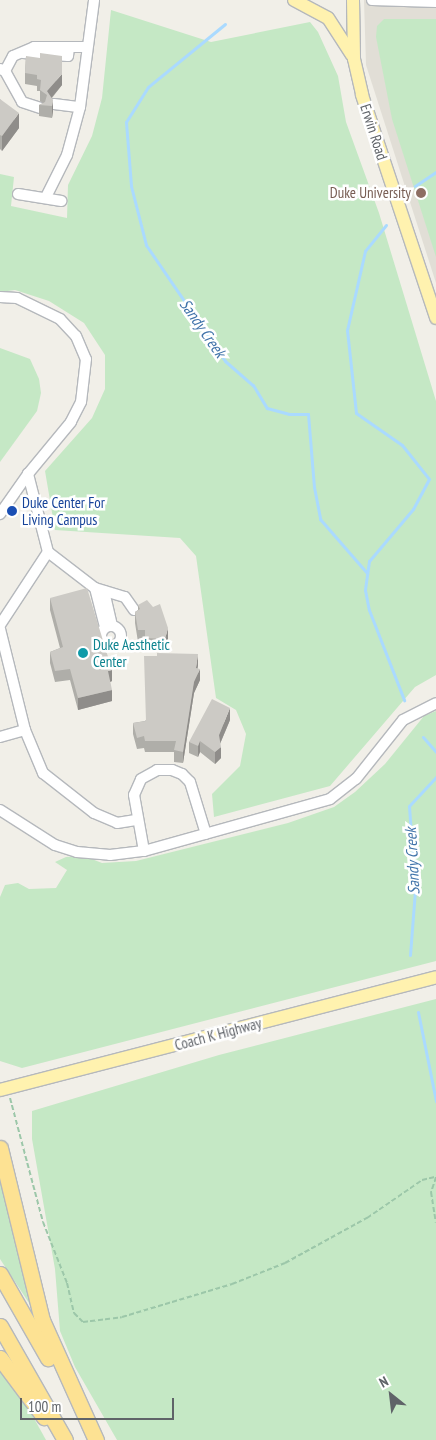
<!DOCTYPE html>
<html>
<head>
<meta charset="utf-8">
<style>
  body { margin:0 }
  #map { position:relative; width:436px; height:1440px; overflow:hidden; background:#f1efe8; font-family:"PT Sans Narrow",sans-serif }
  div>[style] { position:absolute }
  .education>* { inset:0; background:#e1ded6 }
  .green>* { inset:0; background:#c5e8c5 }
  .stream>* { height:3px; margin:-1.5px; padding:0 1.5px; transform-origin:1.5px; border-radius:1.5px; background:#aadaff }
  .path>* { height:2px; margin-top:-1px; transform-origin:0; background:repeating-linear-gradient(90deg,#9cc7a9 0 5px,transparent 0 7.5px) }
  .roads { filter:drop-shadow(1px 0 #b5b8bc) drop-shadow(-1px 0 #b5b8bc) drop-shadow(0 1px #b5b8bc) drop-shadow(0 -1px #b5b8bc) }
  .minor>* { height:10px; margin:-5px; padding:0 5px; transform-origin:5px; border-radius:5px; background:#fff }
  .minor>.ring { margin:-5px; padding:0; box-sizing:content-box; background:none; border:10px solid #fff; border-radius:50% }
  .major>* { height:12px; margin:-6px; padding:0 6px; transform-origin:6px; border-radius:6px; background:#fff2af }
  .highway>* { height:15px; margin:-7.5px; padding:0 7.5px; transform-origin:7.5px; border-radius:7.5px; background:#fde293 }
  .wall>* { inset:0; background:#afaea9 }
  .shaded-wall>* { inset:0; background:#8f8d8a }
  .building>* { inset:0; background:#cccac5 }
  .dots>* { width:14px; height:14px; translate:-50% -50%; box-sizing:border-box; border:2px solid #fff; border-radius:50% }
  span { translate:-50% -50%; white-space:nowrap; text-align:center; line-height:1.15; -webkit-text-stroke:5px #fff; paint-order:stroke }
  .street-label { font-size:15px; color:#5f6368 }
  .education-label { font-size:15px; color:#785e54 }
  .right { translate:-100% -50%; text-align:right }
  .transit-label { font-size:15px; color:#164399 }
  .left { translate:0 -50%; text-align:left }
  .culture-label { font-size:15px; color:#0d838f }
  .water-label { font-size:16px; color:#4174aa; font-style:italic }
  .north { position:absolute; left:366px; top:1370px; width:50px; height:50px; -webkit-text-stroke:4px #fff; paint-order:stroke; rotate:331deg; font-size:14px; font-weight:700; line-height:20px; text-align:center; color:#5f6368 }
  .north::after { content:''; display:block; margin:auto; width:18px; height:22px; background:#5f6368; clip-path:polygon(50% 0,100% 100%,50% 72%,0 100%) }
  .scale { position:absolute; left:20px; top:1398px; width:154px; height:22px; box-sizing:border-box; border:2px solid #5f6368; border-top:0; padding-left:6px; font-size:15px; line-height:18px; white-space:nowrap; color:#5f6368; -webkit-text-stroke:4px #fff; paint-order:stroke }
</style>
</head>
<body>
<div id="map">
  <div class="education">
    <i style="clip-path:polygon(364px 0,436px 0,436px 283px,366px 65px)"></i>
  </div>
  <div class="green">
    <i style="clip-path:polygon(111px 10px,211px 42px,310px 22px,318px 32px,338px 76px,346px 122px,379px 213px,436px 401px,436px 675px,415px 687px,330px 786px,214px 817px,212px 794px,240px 766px,246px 734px,236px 710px,216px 698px,196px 556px,180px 538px,55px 530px,45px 471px,92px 418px,105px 389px,105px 355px,84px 323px,49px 301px,15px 290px,0 292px,0 174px,14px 177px,11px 206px,67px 218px,68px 185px,92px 136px,102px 98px)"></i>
    <i style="clip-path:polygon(384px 19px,436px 19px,436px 257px,392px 119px,376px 37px,377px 26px)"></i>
    <i style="clip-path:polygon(0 348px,30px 359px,39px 379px,41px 393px,37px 411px,0 462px)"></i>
    <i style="clip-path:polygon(436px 711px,436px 961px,22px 1068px,0 1061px,0 897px,5px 885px,18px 883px,29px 889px,56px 888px,67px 870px,55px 862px,66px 857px,84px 856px,102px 863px,136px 861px,288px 823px,334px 807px,355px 792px,385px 764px,424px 716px)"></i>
    <i style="clip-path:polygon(436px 999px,436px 1440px,117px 1440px,75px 1367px,60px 1331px,55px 1269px,32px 1139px,32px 1111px,219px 1055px)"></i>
    <i style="clip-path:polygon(0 1181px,10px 1209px,31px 1306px,0 1259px)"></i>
    <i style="clip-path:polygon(0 1371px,21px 1395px,46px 1440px,0 1440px)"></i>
  </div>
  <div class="stream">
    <i style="left:225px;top:24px;width:99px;rotate:140.7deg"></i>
    <i style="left:148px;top:87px;width:41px;rotate:122.2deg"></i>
    <i style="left:126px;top:122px;width:64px;rotate:85.5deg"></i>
    <i style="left:131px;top:186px;width:61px;rotate:75.7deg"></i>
    <i style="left:146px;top:245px;width:140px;rotate:55.7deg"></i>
    <i style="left:225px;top:361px;width:37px;rotate:41deg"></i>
    <i style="left:253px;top:385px;width:27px;rotate:59deg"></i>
    <i style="left:267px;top:408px;width:23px;rotate:15deg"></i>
    <i style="left:289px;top:414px;width:19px"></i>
    <i style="left:308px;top:414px;width:73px;rotate:85.3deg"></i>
    <i style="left:314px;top:487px;width:33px;rotate:79deg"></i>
    <i style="left:320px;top:519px;width:72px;rotate:49deg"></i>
    <i style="left:415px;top:186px;width:25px;rotate:-34deg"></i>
    <i style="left:386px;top:225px;width:33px;rotate:129deg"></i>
    <i style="left:365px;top:251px;width:81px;rotate:102.8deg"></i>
    <i style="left:347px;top:330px;width:83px;rotate:83.8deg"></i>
    <i style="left:356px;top:413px;width:56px;rotate:34.8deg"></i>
    <i style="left:402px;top:445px;width:43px;rotate:51.5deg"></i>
    <i style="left:429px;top:479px;width:34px;rotate:118deg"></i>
    <i style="left:413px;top:509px;width:68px;rotate:130.2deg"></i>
    <i style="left:369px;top:561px;width:29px;rotate:98deg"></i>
    <i style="left:365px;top:590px;width:20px;rotate:79deg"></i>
    <i style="left:369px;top:610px;width:97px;rotate:68.7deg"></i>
    <i style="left:423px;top:737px;width:20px;rotate:49deg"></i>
    <i style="left:410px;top:955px;width:65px;rotate:-85.6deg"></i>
    <i style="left:415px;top:890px;width:84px;rotate:-94.1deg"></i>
    <i style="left:409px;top:806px;width:40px;rotate:-47deg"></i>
    <i style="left:418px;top:1012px;width:91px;rotate:78.6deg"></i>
  </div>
  <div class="path">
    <i style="left:10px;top:1098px;width:128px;rotate:75.1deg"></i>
    <i style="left:43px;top:1222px;width:66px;rotate:68.5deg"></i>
    <i style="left:67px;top:1283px;width:31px;rotate:77deg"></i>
    <i style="left:74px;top:1313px;width:13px;rotate:45deg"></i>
    <i style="left:83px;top:1322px;width:39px;rotate:-7deg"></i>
    <i style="left:122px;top:1317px;width:115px;rotate:-16.7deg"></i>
    <i style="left:232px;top:1284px;width:57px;rotate:-21.6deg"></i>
    <i style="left:285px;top:1263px;width:94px;rotate:-28.8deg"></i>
    <i style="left:367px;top:1218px;width:67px;rotate:-34.6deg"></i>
    <i style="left:422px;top:1180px;width:13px;rotate:-13deg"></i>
    <i style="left:436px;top:1177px;width:16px;rotate:108deg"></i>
    <i style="left:431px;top:1192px;width:31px;rotate:81deg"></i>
  </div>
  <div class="roads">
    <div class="minor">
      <i style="left:372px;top:0;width:64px;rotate:1.8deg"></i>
      <i style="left:23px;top:53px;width:45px;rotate:3.8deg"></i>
      <i style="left:68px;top:56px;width:8px;rotate:-83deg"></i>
      <i style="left:0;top:69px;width:5px;rotate:22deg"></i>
      <i style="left:5px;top:71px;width:35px;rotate:61deg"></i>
      <i style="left:22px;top:102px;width:19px;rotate:18deg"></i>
      <i style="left:5px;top:71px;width:17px;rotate:-62deg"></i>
      <i style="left:13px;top:56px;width:23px;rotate:-23deg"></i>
      <i style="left:34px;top:47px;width:53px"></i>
      <i style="left:54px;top:104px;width:26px;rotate:7deg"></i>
      <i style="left:18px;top:194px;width:44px;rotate:9.2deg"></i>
      <i style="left:46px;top:197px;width:47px;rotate:-63.4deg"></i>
      <i style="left:67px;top:155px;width:50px;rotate:-74.8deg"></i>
      <i style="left:80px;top:107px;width:108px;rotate:-82.5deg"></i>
      <i style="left:0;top:297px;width:17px;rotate:3deg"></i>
      <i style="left:17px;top:298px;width:48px;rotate:26deg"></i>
      <i style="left:60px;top:319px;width:23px;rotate:47deg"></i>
      <i style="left:76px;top:336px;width:25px;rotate:67deg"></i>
      <i style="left:86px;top:359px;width:43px;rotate:96.6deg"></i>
      <i style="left:81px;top:402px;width:22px;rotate:117deg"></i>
      <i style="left:71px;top:422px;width:67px;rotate:129.6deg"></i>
      <i style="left:28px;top:474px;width:49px;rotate:125deg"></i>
      <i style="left:48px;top:552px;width:59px;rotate:37.5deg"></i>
      <i style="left:95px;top:588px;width:31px;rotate:17deg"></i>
      <i style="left:125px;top:597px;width:16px;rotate:55deg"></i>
      <i style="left:95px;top:588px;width:40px;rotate:75.6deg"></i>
      <i style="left:104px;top:591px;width:35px;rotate:77deg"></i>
      <i style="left:0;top:625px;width:87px;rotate:-56.7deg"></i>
      <i style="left:48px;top:552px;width:81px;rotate:-104.4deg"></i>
      <i class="ring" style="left:101px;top:626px;width:10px;height:10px"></i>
      <i style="left:0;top:629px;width:104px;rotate:76.1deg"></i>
      <i style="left:25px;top:730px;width:47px;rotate:67.3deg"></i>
      <i style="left:43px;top:773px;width:65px;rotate:38.1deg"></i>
      <i style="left:94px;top:813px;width:25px;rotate:23deg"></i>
      <i style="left:117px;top:823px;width:19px;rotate:-9deg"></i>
      <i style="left:0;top:737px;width:26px;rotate:-16deg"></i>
      <i style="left:0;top:810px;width:65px;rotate:32.5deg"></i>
      <i style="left:55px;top:845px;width:23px;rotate:18deg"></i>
      <i style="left:77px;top:852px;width:33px;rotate:5deg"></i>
      <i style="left:110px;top:855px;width:34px;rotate:-7deg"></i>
      <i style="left:144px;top:851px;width:193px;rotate:-15.6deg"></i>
      <i style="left:330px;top:799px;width:33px;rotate:-38deg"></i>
      <i style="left:356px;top:779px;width:75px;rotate:-51.5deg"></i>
      <i style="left:403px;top:720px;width:37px;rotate:-27deg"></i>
      <i style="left:144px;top:851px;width:57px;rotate:-100.1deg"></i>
      <i style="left:134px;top:795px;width:17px;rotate:-66deg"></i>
      <i style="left:141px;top:779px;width:18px;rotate:-29deg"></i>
      <i style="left:157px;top:770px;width:15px"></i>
      <i style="left:172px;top:770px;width:11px;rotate:22deg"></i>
      <i style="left:182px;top:774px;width:11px;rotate:45deg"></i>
      <i style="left:190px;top:782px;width:54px;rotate:72.9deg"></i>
    </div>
    <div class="major">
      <i style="left:294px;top:0;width:38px;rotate:28deg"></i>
      <i style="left:328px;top:18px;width:44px;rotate:57deg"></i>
      <i style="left:353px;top:0;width:59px;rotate:89deg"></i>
      <i style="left:354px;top:59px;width:37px;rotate:77deg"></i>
      <i style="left:362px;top:95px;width:235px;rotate:71.6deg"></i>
      <i style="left:0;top:1090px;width:450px;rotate:-14.5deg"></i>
    </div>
    <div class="highway">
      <i style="left:0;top:1148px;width:177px;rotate:76.3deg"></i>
      <i style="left:42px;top:1320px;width:132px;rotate:65.8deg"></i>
      <i style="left:0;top:1274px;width:97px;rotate:60.3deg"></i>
      <i style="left:0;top:1326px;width:131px;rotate:60.3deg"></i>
      <i style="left:0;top:1358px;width:74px;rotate:53.3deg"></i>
    </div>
  </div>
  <div class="wall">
    <i style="clip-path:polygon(26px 56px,62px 85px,52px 98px,53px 111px,52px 118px,39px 116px,39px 105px,43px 103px,40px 101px,40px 91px,37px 91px,37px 86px,25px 84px,25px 73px)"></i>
    <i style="clip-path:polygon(0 99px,19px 128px,2px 151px,0 149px)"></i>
    <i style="clip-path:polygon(50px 598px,112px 681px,110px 682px,112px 701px,78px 710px,70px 680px,55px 682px,50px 663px,50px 652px,60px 648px,50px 610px)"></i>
    <i style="clip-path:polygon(138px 605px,168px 639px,165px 650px,145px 649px,145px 642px,138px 642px,135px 623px,135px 612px,138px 610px)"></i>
    <i style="clip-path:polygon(198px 666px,197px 668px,200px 680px,194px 693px,183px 763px,174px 762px,174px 752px,145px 752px,144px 748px,137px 749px,133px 734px,133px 723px,145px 721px)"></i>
    <i style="clip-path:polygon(230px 720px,220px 744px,221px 758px,215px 764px,200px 752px,198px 757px,189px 753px,189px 742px)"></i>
  </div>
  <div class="shaded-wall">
    <i style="clip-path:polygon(62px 74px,62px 85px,47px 103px,47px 91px)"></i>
    <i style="clip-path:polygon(53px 100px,53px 111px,52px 118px,52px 106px)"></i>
    <i style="clip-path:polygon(19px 113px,19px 128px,2px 151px,2px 136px)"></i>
    <i style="clip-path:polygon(168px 628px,168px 639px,165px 650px,165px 639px)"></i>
    <i style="clip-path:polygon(198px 654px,198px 666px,196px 677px,200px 669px,200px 680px,194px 693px,183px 763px,183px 752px)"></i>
    <i style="clip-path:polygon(112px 670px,112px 681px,108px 683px,108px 671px)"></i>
    <i style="clip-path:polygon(112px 690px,112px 701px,78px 710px,78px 698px)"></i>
    <i style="clip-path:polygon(230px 708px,230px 720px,219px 746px,219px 735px)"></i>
    <i style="clip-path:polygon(200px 741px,200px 752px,198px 757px,198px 746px)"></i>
    <i style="clip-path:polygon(221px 747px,221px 758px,215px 764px,215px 752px)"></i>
  </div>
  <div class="building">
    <i style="clip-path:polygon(40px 53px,62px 56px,62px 74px,47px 91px,53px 100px,52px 106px,39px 105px,45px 102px,47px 95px,40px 90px,41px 80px,37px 79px,37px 75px,25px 73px,26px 56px,40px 58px)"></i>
    <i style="clip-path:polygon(0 99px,19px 113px,2px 136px,0 135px)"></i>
    <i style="clip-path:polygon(87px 588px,112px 670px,108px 671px,112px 690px,78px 698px,70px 669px,55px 671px,50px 652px,63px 647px,50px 598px)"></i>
    <i style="clip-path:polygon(147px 600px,153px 607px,160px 604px,168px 628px,165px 639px,145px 638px,145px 630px,138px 630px,135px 612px,140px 609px,138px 605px)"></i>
    <i style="clip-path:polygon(157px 653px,198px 654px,196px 668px,200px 669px,194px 682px,183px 752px,174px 750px,176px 741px,145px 741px,144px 736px,137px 738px,133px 723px,146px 721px,144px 656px,157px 656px)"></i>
    <i style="clip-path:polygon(212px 699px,230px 708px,219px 735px,221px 747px,215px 752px,200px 741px,198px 746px,189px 742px)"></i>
  </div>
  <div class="dots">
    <i style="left:421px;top:193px;background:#8d6e63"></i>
    <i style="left:12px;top:511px;background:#1a4fb4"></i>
    <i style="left:83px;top:653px;background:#0f9aa8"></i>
  </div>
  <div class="street-label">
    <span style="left:374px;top:132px;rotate:72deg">Erwin Road</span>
    <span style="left:218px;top:1034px;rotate:-15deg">Coach K Highway</span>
  </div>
  <div class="education-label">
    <span class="right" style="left:411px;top:193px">Duke University</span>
  </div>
  <div class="transit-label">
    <span class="left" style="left:22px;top:511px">Duke Center For<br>Living Campus</span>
  </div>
  <div class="culture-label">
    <span class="left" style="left:93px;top:653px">Duke Aesthetic<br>Center</span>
  </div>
  <div class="water-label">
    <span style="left:203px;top:328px;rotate:55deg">Sandy Creek</span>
    <span style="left:412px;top:861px;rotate:-93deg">Sandy Creek</span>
  </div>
  <div class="north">N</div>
  <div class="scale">100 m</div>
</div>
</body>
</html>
